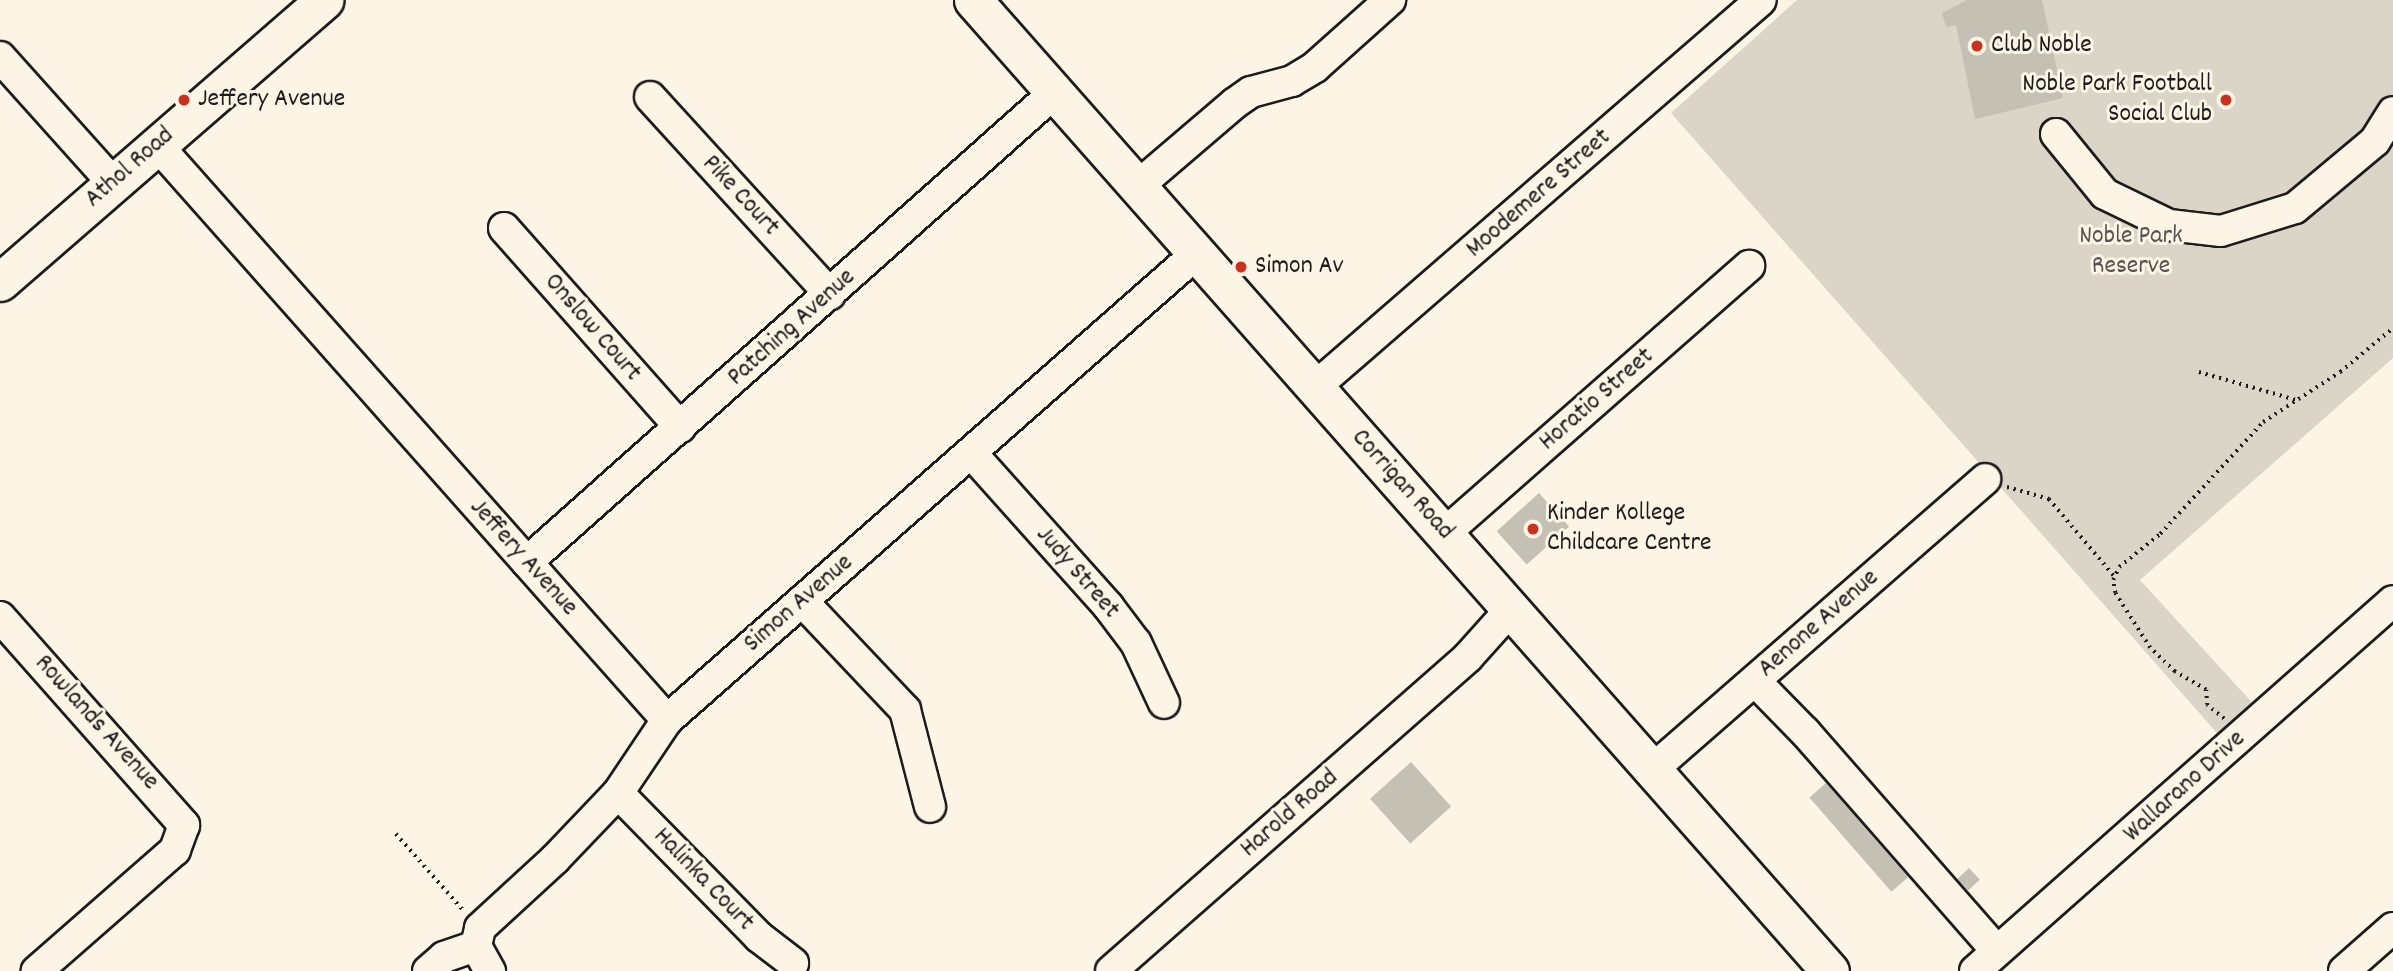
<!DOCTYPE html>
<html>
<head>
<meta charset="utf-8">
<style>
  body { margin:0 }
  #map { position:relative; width:2393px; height:971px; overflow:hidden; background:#fcf5e5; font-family:Dekko,sans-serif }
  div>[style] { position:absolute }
  .green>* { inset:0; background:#dbd5c8 }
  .building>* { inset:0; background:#c4c0b3; transform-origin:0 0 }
  .path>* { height:3.5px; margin-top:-1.75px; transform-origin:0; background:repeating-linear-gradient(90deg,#1c1c1c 0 2px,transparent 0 7px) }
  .roads { filter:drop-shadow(2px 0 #1c1c1c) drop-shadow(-2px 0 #1c1c1c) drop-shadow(0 2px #1c1c1c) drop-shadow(0 -2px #1c1c1c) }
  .minor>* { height:30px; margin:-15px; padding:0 15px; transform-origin:15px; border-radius:15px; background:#fcf5e5 }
  .major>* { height:37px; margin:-18.5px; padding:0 18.5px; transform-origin:18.5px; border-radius:18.5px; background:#fcf5e5 }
  .dots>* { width:19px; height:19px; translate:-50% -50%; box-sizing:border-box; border:4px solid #fcf5e5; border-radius:50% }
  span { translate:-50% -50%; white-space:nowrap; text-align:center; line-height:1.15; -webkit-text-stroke:6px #fcf5e5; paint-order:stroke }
  .poi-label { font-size:26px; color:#1c1c1c }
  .left { translate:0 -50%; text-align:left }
  .right { translate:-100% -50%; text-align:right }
  .street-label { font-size:26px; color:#1c1c1c }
  .park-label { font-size:26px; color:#555450 }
</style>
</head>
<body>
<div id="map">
  <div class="green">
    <i style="clip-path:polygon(1797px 0,2393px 0,2393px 358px,2140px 580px,2258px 709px,2223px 740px,1671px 113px)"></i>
  </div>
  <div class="building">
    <i style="clip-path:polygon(1967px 0,2042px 0,2063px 98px,1975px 119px,1956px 25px,1946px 27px,1942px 13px)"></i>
    <i style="left:1539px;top:493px;width:45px;height:57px;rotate:48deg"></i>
    <i style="left:1411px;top:762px;width:60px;height:55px;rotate:48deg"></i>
    <i style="left:1826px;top:783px;width:125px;height:22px;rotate:49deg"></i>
    <i style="left:1969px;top:868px;width:16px;height:16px;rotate:47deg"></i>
  </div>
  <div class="path">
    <i style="left:2199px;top:372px;width:101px;rotate:16.1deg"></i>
    <i style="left:2007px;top:487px;width:44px;rotate:15.9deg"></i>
    <i style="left:2049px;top:499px;width:101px;rotate:49.8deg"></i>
    <i style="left:2224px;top:719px;width:22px;rotate:-141deg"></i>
    <i style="left:2207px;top:705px;width:15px;rotate:-94deg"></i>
    <i style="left:2206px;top:690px;width:36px;rotate:-150deg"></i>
    <i style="left:2175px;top:672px;width:35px;rotate:-136deg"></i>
    <i style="left:2150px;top:648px;width:65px;rotate:-122.5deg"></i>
    <i style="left:2115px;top:593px;width:13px;rotate:-99deg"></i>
    <i style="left:2113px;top:580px;width:14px;rotate:-65deg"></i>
    <i style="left:2119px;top:567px;width:53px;rotate:-38.8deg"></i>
    <i style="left:2160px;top:534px;width:152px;rotate:-47.4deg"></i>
    <i style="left:2263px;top:422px;width:92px;rotate:-33deg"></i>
    <i style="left:2340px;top:372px;width:69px;rotate:-39.7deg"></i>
    <i style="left:396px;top:834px;width:103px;rotate:48.6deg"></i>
  </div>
  <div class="roads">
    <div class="minor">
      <i style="left:0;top:57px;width:169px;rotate:48.1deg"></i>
      <i style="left:650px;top:97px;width:267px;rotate:47.6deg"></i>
      <i style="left:2056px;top:134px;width:77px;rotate:50.8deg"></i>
      <i style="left:2105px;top:194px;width:71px;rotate:25.8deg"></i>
      <i style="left:2169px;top:225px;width:52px;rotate:6.6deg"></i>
      <i style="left:2221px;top:231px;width:77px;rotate:-17.3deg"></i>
      <i style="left:2295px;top:208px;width:104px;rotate:-39.9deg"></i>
      <i style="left:2375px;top:141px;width:34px;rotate:-58deg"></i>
      <i style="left:157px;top:145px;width:769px;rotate:48.43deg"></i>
      <i style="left:1139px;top:185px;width:126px;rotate:-40.5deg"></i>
      <i style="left:1235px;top:103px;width:19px;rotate:-35deg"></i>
      <i style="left:1251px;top:92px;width:42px;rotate:-15deg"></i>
      <i style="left:1292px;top:81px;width:27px;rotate:-31deg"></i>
      <i style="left:1315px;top:67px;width:101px;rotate:-41.8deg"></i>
      <i style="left:504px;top:228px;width:266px;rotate:48.5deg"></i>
      <i style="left:1315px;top:387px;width:590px;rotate:-40.95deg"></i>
      <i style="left:973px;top:455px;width:203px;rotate:48.2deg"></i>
      <i style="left:1108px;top:606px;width:46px;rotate:52.9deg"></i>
      <i style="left:1136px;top:643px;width:66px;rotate:65deg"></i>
      <i style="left:1445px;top:533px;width:405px;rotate:-41.3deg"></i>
      <i style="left:527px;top:562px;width:707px;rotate:-41.67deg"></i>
      <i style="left:802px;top:601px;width:150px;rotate:46.6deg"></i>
      <i style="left:905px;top:710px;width:100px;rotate:75.5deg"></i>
      <i style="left:0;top:617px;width:278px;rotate:48.5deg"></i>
      <i style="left:184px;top:825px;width:27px;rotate:110deg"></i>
      <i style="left:175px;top:850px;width:184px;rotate:138.8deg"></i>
      <i style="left:1755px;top:681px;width:71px;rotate:45.6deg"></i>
      <i style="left:1805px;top:732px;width:291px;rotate:48.8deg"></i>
      <i style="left:1653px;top:769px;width:441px;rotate:-41.1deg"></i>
      <i style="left:618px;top:793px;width:202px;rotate:45.6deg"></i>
      <i style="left:759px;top:937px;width:43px;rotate:37.4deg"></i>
      <i style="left:476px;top:946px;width:29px;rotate:61deg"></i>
      <i style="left:428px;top:971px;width:21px;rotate:-41deg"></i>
      <i style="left:444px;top:957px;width:34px;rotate:-19deg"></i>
      <i style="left:476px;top:946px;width:18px;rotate:-77deg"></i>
      <i style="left:480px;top:928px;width:102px;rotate:-42.6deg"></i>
      <i style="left:555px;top:859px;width:91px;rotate:-46.3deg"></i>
      <i style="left:618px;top:793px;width:88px;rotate:-56.1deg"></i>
      <i style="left:667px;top:720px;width:706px;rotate:-41.38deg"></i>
      <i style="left:1111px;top:971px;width:475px;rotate:-41.3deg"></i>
      <i style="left:1468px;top:657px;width:64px;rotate:-48.1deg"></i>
      <i style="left:1975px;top:971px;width:558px;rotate:-41.51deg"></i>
      <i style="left:2344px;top:971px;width:65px;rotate:-41.3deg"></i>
    </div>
    <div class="major">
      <i style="left:973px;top:0;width:1295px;rotate:48.57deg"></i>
      <i style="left:0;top:282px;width:430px;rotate:-41deg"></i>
    </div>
  </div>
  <div class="dots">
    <i style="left:1977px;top:46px;background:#c8321e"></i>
    <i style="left:184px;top:100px;background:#c8321e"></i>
    <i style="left:2226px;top:100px;background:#c8321e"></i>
    <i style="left:1241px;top:267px;background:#c8321e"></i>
    <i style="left:1533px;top:529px;background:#c8321e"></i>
  </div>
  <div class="poi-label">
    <span class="left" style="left:1991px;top:46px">Club Noble</span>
    <span class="right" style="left:2212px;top:100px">Noble Park Football<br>Social Club</span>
    <span class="left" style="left:198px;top:100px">Jeffery Avenue</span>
    <span class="left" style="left:1255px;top:267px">Simon Av</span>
    <span class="left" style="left:1547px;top:529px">Kinder Kollege<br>Childcare Centre</span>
  </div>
  <div class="street-label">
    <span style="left:130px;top:168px;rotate:-41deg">Athol Road</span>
    <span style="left:1539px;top:194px;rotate:-41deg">Moodemere Street</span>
    <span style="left:740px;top:196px;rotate:47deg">Pike Court</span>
    <span style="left:592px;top:328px;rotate:49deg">Onslow Court</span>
    <span style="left:792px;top:328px;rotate:-42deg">Patching Avenue</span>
    <span style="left:1597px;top:400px;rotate:-41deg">Horatio Street</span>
    <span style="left:1402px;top:485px;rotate:48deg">Corrigan Road</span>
    <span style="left:523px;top:558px;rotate:48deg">Jeffery Avenue</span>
    <span style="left:1077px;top:573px;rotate:49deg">Judy Street</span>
    <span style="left:799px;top:604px;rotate:-41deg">Simon Avenue</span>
    <span style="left:1819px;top:624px;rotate:-41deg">Aenone Avenue</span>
    <span style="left:96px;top:723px;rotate:48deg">Rowlands Avenue</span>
    <span style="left:2185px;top:787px;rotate:-42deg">Wallarano Drive</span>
    <span style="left:1290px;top:814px;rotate:-41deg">Harold Road</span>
    <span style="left:703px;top:880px;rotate:46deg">Halinka Court</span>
  </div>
  <div class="park-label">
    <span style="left:2131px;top:252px">Noble Park<br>Reserve</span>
  </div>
</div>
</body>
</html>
